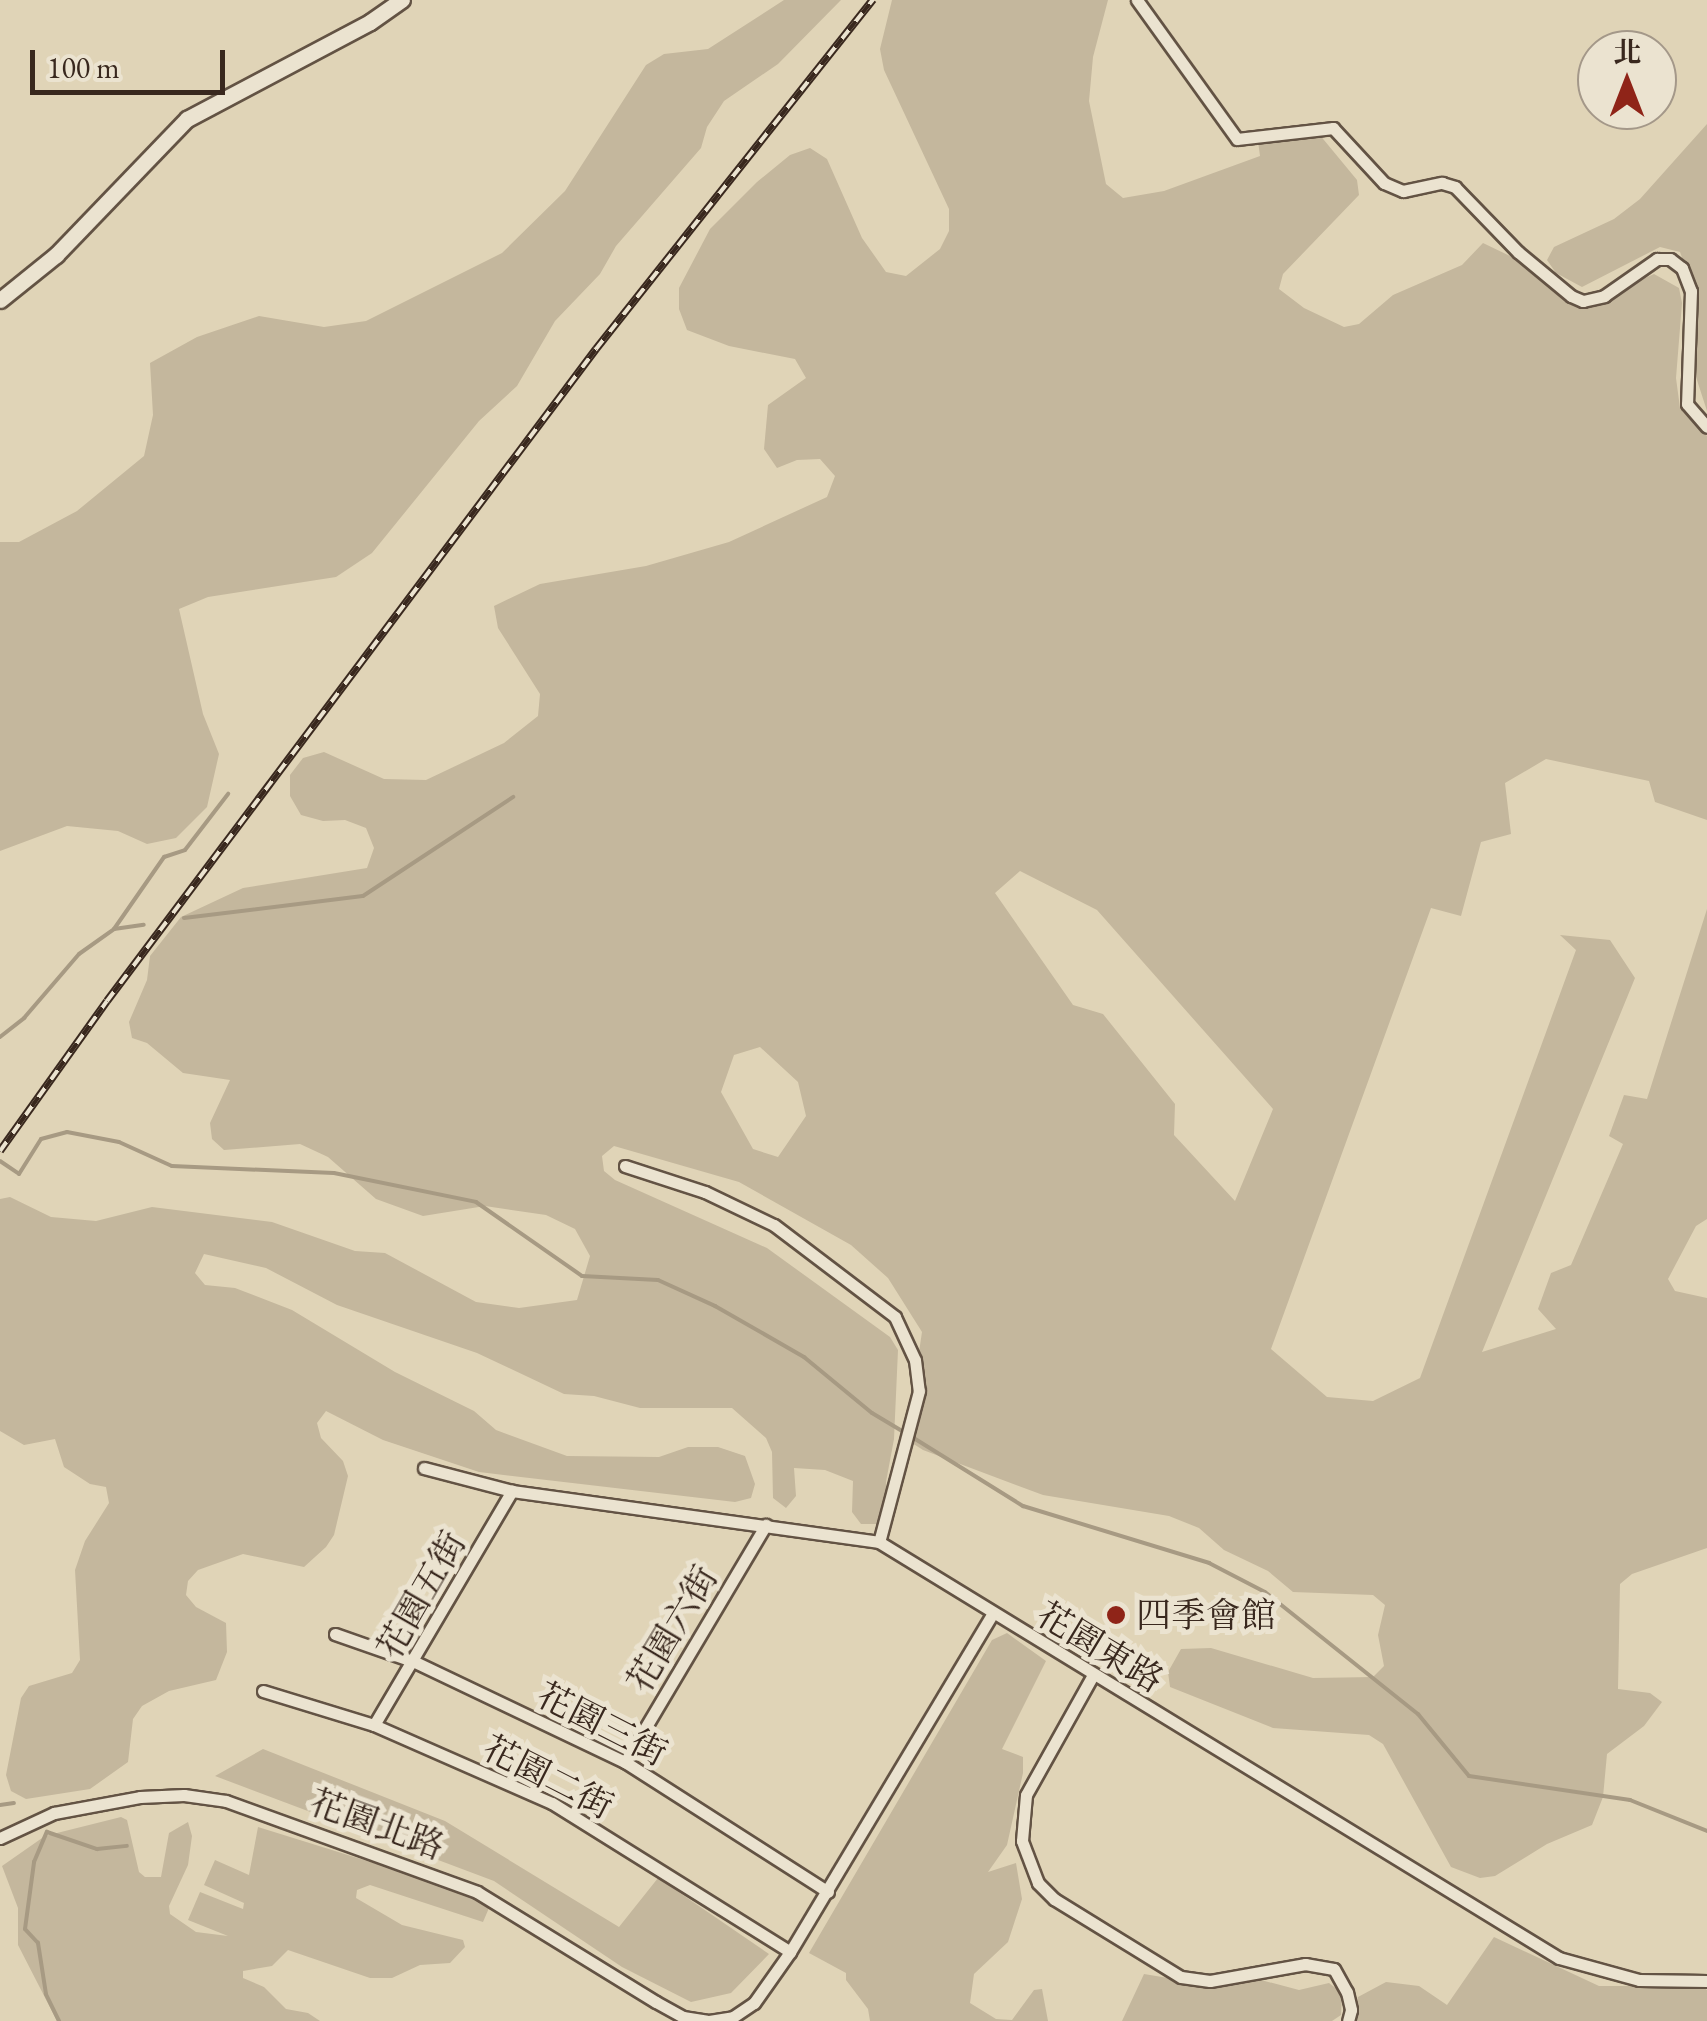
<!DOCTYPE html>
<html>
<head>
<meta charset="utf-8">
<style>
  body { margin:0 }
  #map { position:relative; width:1707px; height:2021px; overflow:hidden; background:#e0d4b7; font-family:"EB Garamond","Noto Serif TC",serif }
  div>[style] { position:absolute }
  .green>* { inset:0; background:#c4b79d }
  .stream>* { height:4px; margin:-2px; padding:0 2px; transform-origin:2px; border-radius:2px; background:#a79a83 }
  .roads { filter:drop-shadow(2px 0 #635344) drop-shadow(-2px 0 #635344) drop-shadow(0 2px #635344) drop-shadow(0 -2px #635344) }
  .street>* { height:11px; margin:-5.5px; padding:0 5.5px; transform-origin:5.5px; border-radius:5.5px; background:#ebe3d0 }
  .secondary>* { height:15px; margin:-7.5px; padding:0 7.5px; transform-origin:7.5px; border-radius:7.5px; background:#ebe3d0 }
  .rail>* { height:8px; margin-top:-4px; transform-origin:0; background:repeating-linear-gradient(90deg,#ebe3d0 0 11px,#39281e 0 22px); box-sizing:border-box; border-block:2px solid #39281e }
  .dots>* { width:28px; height:28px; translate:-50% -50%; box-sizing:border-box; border:5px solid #ebe3d0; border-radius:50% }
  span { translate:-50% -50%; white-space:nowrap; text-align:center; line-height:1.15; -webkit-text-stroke:10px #ebe3d0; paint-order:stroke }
  .street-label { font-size:35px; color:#39281e }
  .poi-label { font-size:35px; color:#39281e }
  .left { translate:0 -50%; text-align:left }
  .north { position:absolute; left:1577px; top:30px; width:100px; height:100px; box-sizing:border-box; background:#ebe3d0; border:2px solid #a49889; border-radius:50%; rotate:0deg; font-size:28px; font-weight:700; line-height:40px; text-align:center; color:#39281e }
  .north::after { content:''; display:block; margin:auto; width:35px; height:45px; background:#8f2418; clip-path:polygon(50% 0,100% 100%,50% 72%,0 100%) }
  .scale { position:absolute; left:30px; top:50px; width:195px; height:45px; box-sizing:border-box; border:5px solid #39281e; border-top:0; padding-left:12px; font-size:30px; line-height:35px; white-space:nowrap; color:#39281e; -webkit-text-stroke:8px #ebe3d0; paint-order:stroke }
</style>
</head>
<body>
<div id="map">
  <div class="green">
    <i style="clip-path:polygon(784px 0,841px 0,778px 64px,724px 101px,707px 127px,701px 148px,616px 246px,600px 274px,555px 321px,517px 386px,479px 421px,372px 553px,336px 577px,208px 597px,179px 609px,203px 714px,219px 754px,207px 807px,176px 838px,147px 844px,118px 831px,67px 826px,0 851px,0 542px,19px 542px,77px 511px,144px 456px,153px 415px,150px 363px,197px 337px,259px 316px,324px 327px,366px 321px,502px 253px,565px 191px,646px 65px,664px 54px,708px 49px)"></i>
    <i style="clip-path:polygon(evenodd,892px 0,1108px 0,1093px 57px,1089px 101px,1106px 184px,1123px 198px,1164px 191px,1260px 156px,1258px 141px,1319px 134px,1357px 180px,1359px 195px,1283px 274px,1279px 289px,1304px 308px,1344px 327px,1359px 324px,1393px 295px,1462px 265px,1483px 243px,1510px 256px,1568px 304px,1586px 305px,1654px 274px,1679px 288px,1682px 303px,1676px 378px,1680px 408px,1707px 436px,1707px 820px,1655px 802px,1649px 781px,1546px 759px,1505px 783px,1511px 834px,1481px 842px,1461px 916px,1431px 908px,1271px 1349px,1327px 1397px,1373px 1401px,1420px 1378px,1576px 950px,1560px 935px,1610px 940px,1635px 978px,1482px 1352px,1556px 1329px,1538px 1309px,1551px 1273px,1571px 1265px,1623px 1144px,1609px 1136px,1624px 1095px,1647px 1099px,1707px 909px,1707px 1219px,1696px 1226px,1668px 1279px,1675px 1291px,1707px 1298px,1707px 1548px,1632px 1574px,1620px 1584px,1618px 1689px,1650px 1693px,1662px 1702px,1644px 1726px,1607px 1754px,1603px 1797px,1592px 1825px,1547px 1844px,1495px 1876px,1480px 1878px,1451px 1867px,1383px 1744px,1369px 1735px,1273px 1728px,1170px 1687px,1168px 1672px,1181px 1649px,1211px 1648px,1313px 1678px,1373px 1677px,1384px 1666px,1378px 1635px,1385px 1605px,1373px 1595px,1293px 1592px,1268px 1571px,1224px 1550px,1199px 1528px,1169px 1516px,1043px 1495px,923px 1450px,909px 1441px,908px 1426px,922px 1332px,888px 1278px,851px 1245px,739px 1182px,614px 1146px,602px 1156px,604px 1171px,615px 1180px,767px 1248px,890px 1337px,898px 1350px,894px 1439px,886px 1482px,887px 1511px,877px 1524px,861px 1524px,852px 1512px,853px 1481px,825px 1470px,794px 1468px,796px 1496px,786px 1508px,773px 1498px,772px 1452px,766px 1438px,732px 1408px,640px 1408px,594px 1396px,564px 1394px,477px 1353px,337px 1305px,266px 1268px,204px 1254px,195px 1273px,205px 1285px,235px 1288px,292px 1310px,395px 1372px,474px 1411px,496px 1430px,567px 1456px,659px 1457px,688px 1447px,718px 1447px,745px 1456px,755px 1484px,751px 1498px,735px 1502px,479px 1472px,383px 1440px,326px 1411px,317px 1423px,321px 1438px,343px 1461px,348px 1476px,334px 1535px,326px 1547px,304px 1567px,243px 1554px,198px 1570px,188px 1581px,186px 1595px,196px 1607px,226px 1623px,227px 1652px,216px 1680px,169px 1691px,142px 1706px,133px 1719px,128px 1762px,90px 1789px,26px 1799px,11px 1791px,6px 1775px,21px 1698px,29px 1686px,72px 1673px,80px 1660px,75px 1570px,85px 1541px,109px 1503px,106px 1487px,90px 1484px,64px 1467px,55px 1439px,24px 1445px,0 1431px,0 1199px,10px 1197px,51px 1217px,96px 1221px,152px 1207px,272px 1222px,355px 1251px,385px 1253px,476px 1302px,519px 1308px,577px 1300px,590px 1256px,575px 1229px,546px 1215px,485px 1206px,423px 1216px,376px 1199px,328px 1157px,300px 1144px,224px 1150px,212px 1139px,210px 1123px,230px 1080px,183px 1073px,147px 1043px,132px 1038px,129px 1022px,147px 980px,150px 956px,181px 917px,243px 888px,367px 868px,374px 848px,366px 828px,345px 820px,323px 821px,301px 815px,290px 796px,290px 775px,303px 758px,324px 752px,384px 779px,426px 780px,504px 743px,538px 716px,540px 694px,498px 628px,494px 606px,540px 584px,646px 566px,729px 542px,827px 497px,835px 476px,820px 459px,797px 460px,777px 468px,764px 449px,768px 405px,806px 378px,795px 359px,729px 346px,687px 330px,679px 309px,679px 288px,710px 229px,757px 182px,790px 155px,810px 148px,827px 159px,862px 238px,886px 272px,906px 276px,940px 249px,949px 231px,949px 209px,884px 70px,880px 49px,892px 0,1020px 871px,1097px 910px,1273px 1109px,1235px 1201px,1174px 1135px,1175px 1104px,1103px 1014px,1073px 1005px,995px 893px,1020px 871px,892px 0,760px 1047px,798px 1082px,806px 1116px,778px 1157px,753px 1149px,721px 1092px,734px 1055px,760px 1047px)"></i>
    <i style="clip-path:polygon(1707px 124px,1707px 411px,1696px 377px,1690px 280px,1680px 252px,1660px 247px,1582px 287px,1556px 273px,1547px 260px,1554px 247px,1614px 219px,1640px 199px)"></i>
    <i style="clip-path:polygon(1007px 1633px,1046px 1661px,1002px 1749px,1023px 1757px,1023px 1773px,1007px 1845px,988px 1872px,1016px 1863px,1022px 1899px,1008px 1942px,974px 1974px,970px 2003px,996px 2019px,1012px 2020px,1034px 1990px,1042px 1989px,1048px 2021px,870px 2021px,868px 2009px,846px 1980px,846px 1973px,809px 1953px,992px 1640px)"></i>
    <i style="clip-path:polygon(263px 1749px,445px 1821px,619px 1927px,658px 1878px,769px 1954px,731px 1993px,691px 2002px,622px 1967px,494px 1881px,215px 1776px)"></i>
    <i style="clip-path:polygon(121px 1817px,127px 1820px,139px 1872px,145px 1877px,161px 1877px,169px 1833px,188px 1822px,192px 1836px,188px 1865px,169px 1906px,170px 1914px,196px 1932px,228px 1936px,188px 1920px,200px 1892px,243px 1909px,244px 1903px,204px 1885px,215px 1860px,249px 1875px,258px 1827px,470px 1893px,489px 1908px,483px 1922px,370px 1885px,357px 1890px,356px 1898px,402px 1925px,463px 1940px,465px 1947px,450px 1963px,420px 1965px,392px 1978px,370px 1978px,288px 1950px,272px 1966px,243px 1971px,243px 1978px,264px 1987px,286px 2009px,308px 2013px,320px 2021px,57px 2021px,18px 1945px,18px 1908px,2px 1866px,45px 1836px)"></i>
    <i style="clip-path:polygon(1494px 1937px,1599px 1986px,1702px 1986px,1707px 1990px,1707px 2021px,1352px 2021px,1358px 1997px,1386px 1982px,1419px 1986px,1447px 2005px)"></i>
    <i style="clip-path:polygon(1144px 1974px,1198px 1983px,1261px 1980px,1299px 1990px,1329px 1983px,1342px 1993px,1341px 2015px,1332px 2021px,1122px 2021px)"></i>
  </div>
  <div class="stream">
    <i style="left:184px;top:918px;width:180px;rotate:-7deg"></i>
    <i style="left:363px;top:896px;width:180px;rotate:-33.4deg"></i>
    <i style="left:114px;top:929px;width:88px;rotate:-55.2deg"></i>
    <i style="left:164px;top:857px;width:22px;rotate:-18deg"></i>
    <i style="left:185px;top:850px;width:71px;rotate:-52.5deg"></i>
    <i style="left:0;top:1037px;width:31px;rotate:-38deg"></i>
    <i style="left:24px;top:1018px;width:84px;rotate:-49.3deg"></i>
    <i style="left:79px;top:954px;width:43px;rotate:-35.5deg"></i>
    <i style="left:114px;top:929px;width:30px;rotate:-8deg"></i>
    <i style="left:0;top:1161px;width:23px;rotate:34deg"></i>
    <i style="left:19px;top:1174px;width:41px;rotate:-57.8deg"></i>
    <i style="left:41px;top:1139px;width:27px;rotate:-15deg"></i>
    <i style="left:67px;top:1132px;width:53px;rotate:10.9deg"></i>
    <i style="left:119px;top:1142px;width:58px;rotate:24.4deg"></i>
    <i style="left:172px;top:1166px;width:162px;rotate:2.5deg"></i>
    <i style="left:334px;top:1173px;width:145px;rotate:11.5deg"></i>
    <i style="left:476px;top:1202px;width:129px;rotate:34.9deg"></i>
    <i style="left:582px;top:1276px;width:76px;rotate:3deg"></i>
    <i style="left:658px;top:1280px;width:63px;rotate:24.5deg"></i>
    <i style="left:715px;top:1306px;width:103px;rotate:29.8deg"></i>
    <i style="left:804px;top:1357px;width:88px;rotate:39.5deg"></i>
    <i style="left:872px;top:1413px;width:37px;rotate:31deg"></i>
    <i style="left:912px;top:1437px;width:131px;rotate:31.9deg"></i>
    <i style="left:1023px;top:1506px;width:195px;rotate:17deg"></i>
    <i style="left:1209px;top:1563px;width:63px;rotate:27.4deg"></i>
    <i style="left:1265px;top:1592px;width:196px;rotate:38.6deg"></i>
    <i style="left:1418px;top:1714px;width:80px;rotate:50.6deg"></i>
    <i style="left:1469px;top:1776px;width:163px;rotate:8.5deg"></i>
    <i style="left:1630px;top:1800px;width:83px;rotate:21.9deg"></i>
    <i style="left:0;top:1805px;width:14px;rotate:-8deg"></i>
    <i style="left:59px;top:2021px;width:30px;rotate:-116deg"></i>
    <i style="left:46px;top:1994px;width:52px;rotate:-98.9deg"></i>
    <i style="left:38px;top:1943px;width:19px;rotate:-133deg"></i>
    <i style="left:25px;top:1929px;width:68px;rotate:-82.3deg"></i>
    <i style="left:34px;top:1862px;width:33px;rotate:-67deg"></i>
    <i style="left:47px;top:1832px;width:53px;rotate:18.8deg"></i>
    <i style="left:97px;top:1849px;width:30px;rotate:-6deg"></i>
  </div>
  <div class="roads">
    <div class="street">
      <i style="left:1137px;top:0;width:171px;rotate:54.3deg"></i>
      <i style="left:1237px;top:139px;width:97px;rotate:-6.5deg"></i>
      <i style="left:1333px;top:128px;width:75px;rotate:47.2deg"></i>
      <i style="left:1384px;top:183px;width:21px;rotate:23deg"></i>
      <i style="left:1403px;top:191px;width:40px;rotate:-12deg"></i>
      <i style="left:1442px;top:183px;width:14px;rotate:17deg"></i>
      <i style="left:1455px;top:187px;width:91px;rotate:45.9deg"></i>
      <i style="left:1518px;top:252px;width:69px;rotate:39.7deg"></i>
      <i style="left:1571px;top:296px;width:13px;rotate:23deg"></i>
      <i style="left:1583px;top:301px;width:22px;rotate:-13deg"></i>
      <i style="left:1604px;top:296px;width:65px;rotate:-34.9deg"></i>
      <i style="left:1657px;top:259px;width:13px"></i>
      <i style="left:1670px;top:259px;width:15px;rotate:37deg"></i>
      <i style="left:1682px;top:268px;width:25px;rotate:69deg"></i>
      <i style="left:1691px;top:291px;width:113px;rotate:92deg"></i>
      <i style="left:1687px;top:404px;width:30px;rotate:49deg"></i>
      <i style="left:625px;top:1166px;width:84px;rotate:18deg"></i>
      <i style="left:705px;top:1192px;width:76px;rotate:25.6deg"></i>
      <i style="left:774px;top:1225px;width:152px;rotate:37.2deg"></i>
      <i style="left:895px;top:1317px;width:47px;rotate:65.1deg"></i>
      <i style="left:915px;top:1360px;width:31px;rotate:83deg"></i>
      <i style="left:919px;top:1391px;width:156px;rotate:104.8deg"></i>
      <i style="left:424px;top:1468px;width:91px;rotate:14.6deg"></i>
      <i style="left:512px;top:1491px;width:371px;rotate:7.9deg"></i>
      <i style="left:879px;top:1542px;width:797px;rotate:31.46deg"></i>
      <i style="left:1559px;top:1958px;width:83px;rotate:15.4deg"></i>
      <i style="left:1639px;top:1980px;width:68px;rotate:0.8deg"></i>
      <i style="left:335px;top:1634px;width:85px;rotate:19.3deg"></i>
      <i style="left:415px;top:1662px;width:233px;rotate:25.5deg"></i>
      <i style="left:625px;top:1762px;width:241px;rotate:32.6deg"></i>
      <i style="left:1093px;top:1675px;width:137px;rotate:119.2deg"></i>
      <i style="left:1026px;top:1795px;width:46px;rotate:95deg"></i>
      <i style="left:1022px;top:1841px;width:45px;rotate:69.1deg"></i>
      <i style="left:1038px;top:1883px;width:23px;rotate:45deg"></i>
      <i style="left:1054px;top:1899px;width:149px;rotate:31.6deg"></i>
      <i style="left:1181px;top:1977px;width:29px;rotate:8deg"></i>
      <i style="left:1210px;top:1981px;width:97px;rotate:-10.1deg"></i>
      <i style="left:1305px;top:1964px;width:29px;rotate:10deg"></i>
      <i style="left:1334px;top:1969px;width:26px;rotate:61deg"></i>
      <i style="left:1347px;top:1992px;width:18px;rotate:77deg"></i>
      <i style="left:1351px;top:2010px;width:11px;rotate:105deg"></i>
      <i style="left:263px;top:1691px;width:116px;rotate:17deg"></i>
      <i style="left:374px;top:1725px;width:194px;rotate:23.7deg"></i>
      <i style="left:552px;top:1803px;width:281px;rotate:32deg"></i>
      <i style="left:374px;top:1725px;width:272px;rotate:-59.5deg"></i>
      <i style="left:625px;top:1762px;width:276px;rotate:-59.3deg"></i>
      <i style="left:0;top:1838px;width:60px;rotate:-24.8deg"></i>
      <i style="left:54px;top:1813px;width:87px;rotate:-10.5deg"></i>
      <i style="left:140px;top:1797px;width:44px;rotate:-2.6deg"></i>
      <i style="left:184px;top:1795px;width:42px;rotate:8.1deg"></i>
      <i style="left:226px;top:1801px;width:267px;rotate:19.9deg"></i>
      <i style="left:477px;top:1892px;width:210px;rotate:31.6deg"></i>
      <i style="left:656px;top:2002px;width:31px;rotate:29deg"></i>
      <i style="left:683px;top:2017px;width:24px;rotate:9deg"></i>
      <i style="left:709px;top:2021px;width:24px;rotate:-9deg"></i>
      <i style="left:733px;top:2017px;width:25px;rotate:-34deg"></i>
      <i style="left:754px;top:2003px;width:62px;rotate:-54.8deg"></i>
      <i style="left:790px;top:1952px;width:394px;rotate:-59.1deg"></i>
    </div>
    <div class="secondary">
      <i style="left:0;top:300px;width:72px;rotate:-38.8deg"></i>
      <i style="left:56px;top:255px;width:189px;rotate:-46.1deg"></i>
      <i style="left:187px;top:119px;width:207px;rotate:-27.9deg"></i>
      <i style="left:370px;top:22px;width:39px;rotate:-35deg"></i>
    </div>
  </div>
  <div class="rail">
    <i style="left:0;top:1151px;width:184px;rotate:-54.5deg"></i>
    <i style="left:107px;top:1001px;width:815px;rotate:-53.13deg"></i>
    <i style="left:596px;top:349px;width:446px;rotate:-51.6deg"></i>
  </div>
  <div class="dots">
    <i style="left:1116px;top:1615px;background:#8f2418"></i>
  </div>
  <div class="street-label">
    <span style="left:421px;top:1595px;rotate:-60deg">花園五街</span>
    <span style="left:672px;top:1629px;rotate:-59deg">花園六街</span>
    <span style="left:1100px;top:1647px;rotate:31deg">花園東路</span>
    <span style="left:602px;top:1724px;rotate:27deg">花園三街</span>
    <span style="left:548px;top:1777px;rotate:27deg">花園二街</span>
    <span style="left:377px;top:1824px;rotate:20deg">花園北路</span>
  </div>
  <div class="poi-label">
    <span class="left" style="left:1136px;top:1615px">四季會館</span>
  </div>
  <div class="north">北</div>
  <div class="scale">100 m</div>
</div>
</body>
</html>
